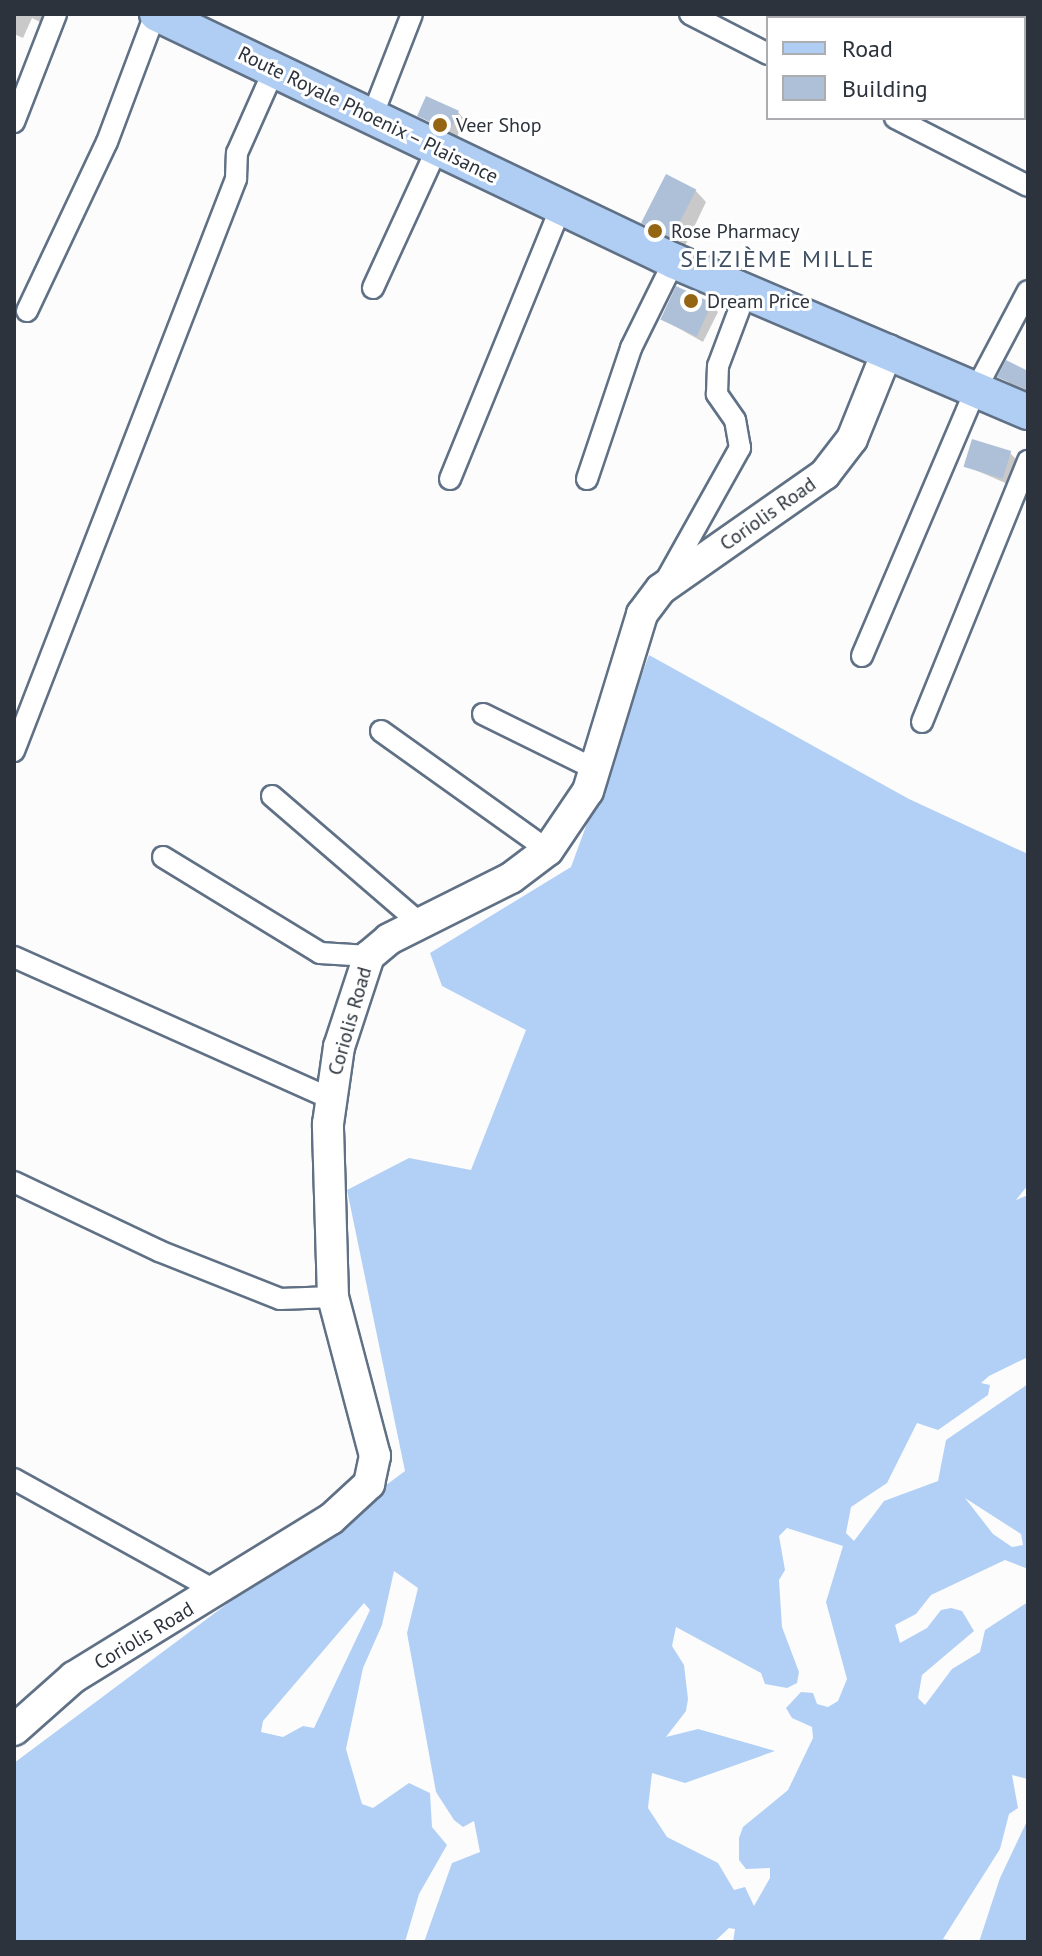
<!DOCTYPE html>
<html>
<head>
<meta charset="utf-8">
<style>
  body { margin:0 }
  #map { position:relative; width:1042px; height:1956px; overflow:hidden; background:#fcfcfc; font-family:"PT Sans",sans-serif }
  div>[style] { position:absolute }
  .forest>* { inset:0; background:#b2d0f6 }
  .shadow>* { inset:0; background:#0003 }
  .building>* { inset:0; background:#aec0d8; transform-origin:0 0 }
  .roads { filter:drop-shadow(2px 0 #607186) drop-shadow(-2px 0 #607186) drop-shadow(0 2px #607186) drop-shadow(0 -2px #607186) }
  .street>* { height:20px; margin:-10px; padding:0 10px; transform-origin:10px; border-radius:10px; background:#fff }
  .secondary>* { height:30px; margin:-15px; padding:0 15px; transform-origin:15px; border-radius:15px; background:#fff }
  .primary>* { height:34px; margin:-17px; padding:0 17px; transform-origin:17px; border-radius:17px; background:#b0cef3 }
  .dots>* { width:22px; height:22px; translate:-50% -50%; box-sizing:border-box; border:4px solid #fff; border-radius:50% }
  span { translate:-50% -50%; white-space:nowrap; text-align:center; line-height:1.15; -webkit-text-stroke:6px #fff; paint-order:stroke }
  .street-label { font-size:20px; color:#2c333c }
  .poi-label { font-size:20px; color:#2c333c }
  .left { translate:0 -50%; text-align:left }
  .quarter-label { font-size:24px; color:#3e4e62; letter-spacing:2px }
  .frame { position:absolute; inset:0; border:16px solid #2c333c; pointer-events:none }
  .legend { position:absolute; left:766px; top:16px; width:260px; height:104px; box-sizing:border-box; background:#fff; border:2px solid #abadb1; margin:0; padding:10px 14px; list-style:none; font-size:24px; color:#2c333c }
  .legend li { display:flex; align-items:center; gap:16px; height:40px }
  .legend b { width:40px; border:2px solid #abadb1 }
</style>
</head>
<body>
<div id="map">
  <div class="forest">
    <i style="clip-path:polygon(evenodd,649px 655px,909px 799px,1028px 854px,1028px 1185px,1016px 1200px,1028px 1195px,1028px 1357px,989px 1376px,981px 1383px,990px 1385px,988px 1395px,938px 1430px,917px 1423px,887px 1483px,851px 1507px,846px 1533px,854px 1541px,884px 1501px,938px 1481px,946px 1440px,1028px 1384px,1028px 1569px,1005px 1560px,931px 1595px,916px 1614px,895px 1625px,900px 1643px,927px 1628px,941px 1610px,951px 1608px,962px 1611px,974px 1631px,922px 1675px,918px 1698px,925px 1705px,952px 1669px,980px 1652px,985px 1630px,1028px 1602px,1028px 1779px,1012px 1775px,1018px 1808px,1009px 1814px,1000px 1849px,943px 1939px,963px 1942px,733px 1942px,735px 1929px,729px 1928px,714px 1942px,424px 1942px,452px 1863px,480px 1852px,474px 1821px,463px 1827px,454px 1820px,436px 1792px,407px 1633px,418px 1588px,394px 1571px,382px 1625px,363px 1668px,346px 1749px,362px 1804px,373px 1808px,409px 1783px,430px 1793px,432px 1827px,447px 1845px,419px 1894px,405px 1942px,14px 1942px,14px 1763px,405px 1471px,347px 1190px,409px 1158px,471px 1170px,526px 1030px,442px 986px,430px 953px,571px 867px,649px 655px,965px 1498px,1021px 1534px,1023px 1545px,1012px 1547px,993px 1534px,965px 1498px,649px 655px,787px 1528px,843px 1546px,826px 1602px,847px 1679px,838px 1701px,828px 1707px,817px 1704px,813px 1693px,801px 1692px,786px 1708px,792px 1718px,812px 1727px,813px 1738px,788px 1790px,743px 1827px,739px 1838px,739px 1860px,746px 1869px,770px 1868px,770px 1878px,754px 1906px,745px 1887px,734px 1890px,718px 1863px,667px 1837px,648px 1808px,652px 1773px,685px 1783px,775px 1751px,698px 1729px,666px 1737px,686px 1711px,688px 1699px,684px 1665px,672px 1646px,676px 1627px,761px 1673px,765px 1684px,787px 1688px,797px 1683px,799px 1672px,782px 1627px,779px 1580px,785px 1570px,779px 1536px,787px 1528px,649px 655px,364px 1603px,370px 1610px,314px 1728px,303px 1726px,283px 1737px,261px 1732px,263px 1721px,364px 1603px)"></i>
    <i style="clip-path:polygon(1028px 1819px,1028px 1942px,979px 1942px,1000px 1878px)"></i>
  </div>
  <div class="shadow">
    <i style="clip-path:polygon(14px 14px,57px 14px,48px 26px,32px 18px,23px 38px,14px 34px)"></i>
    <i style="clip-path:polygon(458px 112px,465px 120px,457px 137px,420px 116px)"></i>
    <i style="clip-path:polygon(695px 190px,706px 202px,684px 248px,644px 223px)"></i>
    <i style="clip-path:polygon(710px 305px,718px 312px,703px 342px,662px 319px)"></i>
    <i style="clip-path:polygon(1028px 373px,1028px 395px,1000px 377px)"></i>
    <i style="clip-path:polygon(1010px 453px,1017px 460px,1010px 485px,966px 466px)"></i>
  </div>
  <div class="building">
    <i style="left:426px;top:96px;width:36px;height:22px;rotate:24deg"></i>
    <i style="left:666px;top:174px;width:34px;height:55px;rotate:27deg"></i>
    <i style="left:676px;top:286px;width:40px;height:37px;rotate:25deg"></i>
    <i style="clip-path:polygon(1006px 360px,1028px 371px,1028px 390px,997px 377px)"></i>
    <i style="left:972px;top:439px;width:41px;height:29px;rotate:17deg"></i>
  </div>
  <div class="roads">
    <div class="street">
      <i style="left:690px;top:14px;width:88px;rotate:27.1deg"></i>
      <i style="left:916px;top:18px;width:4px;rotate:-76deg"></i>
      <i style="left:373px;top:114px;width:107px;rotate:-68.7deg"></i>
      <i style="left:895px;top:118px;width:149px;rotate:27.1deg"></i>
      <i style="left:14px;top:122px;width:116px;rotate:-68.7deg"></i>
      <i style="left:373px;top:288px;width:155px;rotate:-65.3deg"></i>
      <i style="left:27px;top:311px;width:187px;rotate:-64.7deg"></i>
      <i style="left:107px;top:142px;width:137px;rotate:-69.4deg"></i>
      <i style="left:450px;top:479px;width:294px;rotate:-67.8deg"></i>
      <i style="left:587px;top:479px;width:138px;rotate:-71.4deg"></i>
      <i style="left:631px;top:348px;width:97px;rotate:-63.7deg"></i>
      <i style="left:665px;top:582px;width:154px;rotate:-60.8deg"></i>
      <i style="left:740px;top:448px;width:28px;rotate:-100deg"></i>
      <i style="left:735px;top:420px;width:32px;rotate:-125deg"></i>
      <i style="left:717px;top:394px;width:28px;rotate:-88deg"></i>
      <i style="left:718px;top:366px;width:77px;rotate:-69.4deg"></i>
      <i style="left:862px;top:656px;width:288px;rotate:-66.9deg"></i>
      <i style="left:975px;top:391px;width:113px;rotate:-62.1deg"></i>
      <i style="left:483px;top:714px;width:125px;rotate:26.2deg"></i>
      <i style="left:922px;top:722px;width:282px;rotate:-67.9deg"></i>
      <i style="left:381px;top:731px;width:205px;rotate:35.5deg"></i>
      <i style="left:14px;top:751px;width:614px;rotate:-68.79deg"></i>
      <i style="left:236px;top:179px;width:26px;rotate:-88deg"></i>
      <i style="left:237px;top:153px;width:91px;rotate:-66deg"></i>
      <i style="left:272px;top:796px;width:198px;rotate:40.7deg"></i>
      <i style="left:163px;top:857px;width:184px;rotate:31.4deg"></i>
      <i style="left:320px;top:953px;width:49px;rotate:3.5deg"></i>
      <i style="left:14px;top:957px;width:345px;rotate:24.1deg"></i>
      <i style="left:14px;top:1182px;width:161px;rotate:25.4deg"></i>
      <i style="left:159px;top:1251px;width:130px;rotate:21.6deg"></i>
      <i style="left:280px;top:1299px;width:53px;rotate:-2.2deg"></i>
      <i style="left:14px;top:1479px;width:233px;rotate:29deg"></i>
    </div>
    <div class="secondary">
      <i style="left:14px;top:1730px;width:80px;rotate:-41.5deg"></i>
      <i style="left:74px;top:1677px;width:302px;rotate:-31.6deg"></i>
      <i style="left:331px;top:1519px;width:52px;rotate:-42.6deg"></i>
      <i style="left:369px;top:1484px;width:29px;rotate:-78deg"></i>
      <i style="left:375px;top:1456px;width:164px;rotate:-104.8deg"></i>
      <i style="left:333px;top:1297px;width:173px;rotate:-91.7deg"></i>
      <i style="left:328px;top:1124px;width:78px;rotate:-81.9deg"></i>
      <i style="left:339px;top:1047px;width:96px;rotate:-71.8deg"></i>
      <i style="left:369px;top:956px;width:26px;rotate:-40deg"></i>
      <i style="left:389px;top:939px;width:136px;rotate:-26.6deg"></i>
      <i style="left:511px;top:878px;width:46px;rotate:-37.1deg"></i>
      <i style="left:548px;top:850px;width:71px;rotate:-55.9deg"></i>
      <i style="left:588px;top:791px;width:185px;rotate:-73deg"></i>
      <i style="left:642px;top:614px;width:31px;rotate:-53deg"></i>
      <i style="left:661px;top:589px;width:200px;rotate:-35deg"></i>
      <i style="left:825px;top:474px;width:44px;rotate:-52.4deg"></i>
      <i style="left:852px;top:439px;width:96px;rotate:-68deg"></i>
    </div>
    <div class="primary">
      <i style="left:157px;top:14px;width:573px;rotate:25.54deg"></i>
      <i style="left:674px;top:261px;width:385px;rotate:23.1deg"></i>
    </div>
  </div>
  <div class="dots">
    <i style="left:440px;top:125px;background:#946513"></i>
    <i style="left:655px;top:231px;background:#946513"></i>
    <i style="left:691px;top:301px;background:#946513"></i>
  </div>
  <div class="street-label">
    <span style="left:368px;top:115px;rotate:26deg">Route Royale Phoenix – Plaisance</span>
    <span style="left:768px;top:514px;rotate:-35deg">Coriolis Road</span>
    <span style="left:350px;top:1021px;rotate:-74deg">Coriolis Road</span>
    <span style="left:144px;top:1636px;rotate:-31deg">Coriolis Road</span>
  </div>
  <div class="poi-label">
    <span class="left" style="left:456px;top:125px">Veer Shop</span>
    <span class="left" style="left:671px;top:231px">Rose Pharmacy</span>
    <span class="left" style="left:707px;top:301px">Dream Price</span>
  </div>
  <div class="quarter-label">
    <span style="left:778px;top:259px">SEIZIÈME MILLE</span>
  </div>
  <div class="frame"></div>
  <ul class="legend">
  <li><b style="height:10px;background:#b0cef3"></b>Road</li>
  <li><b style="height:22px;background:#aec0d8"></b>Building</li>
  </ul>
</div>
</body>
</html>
